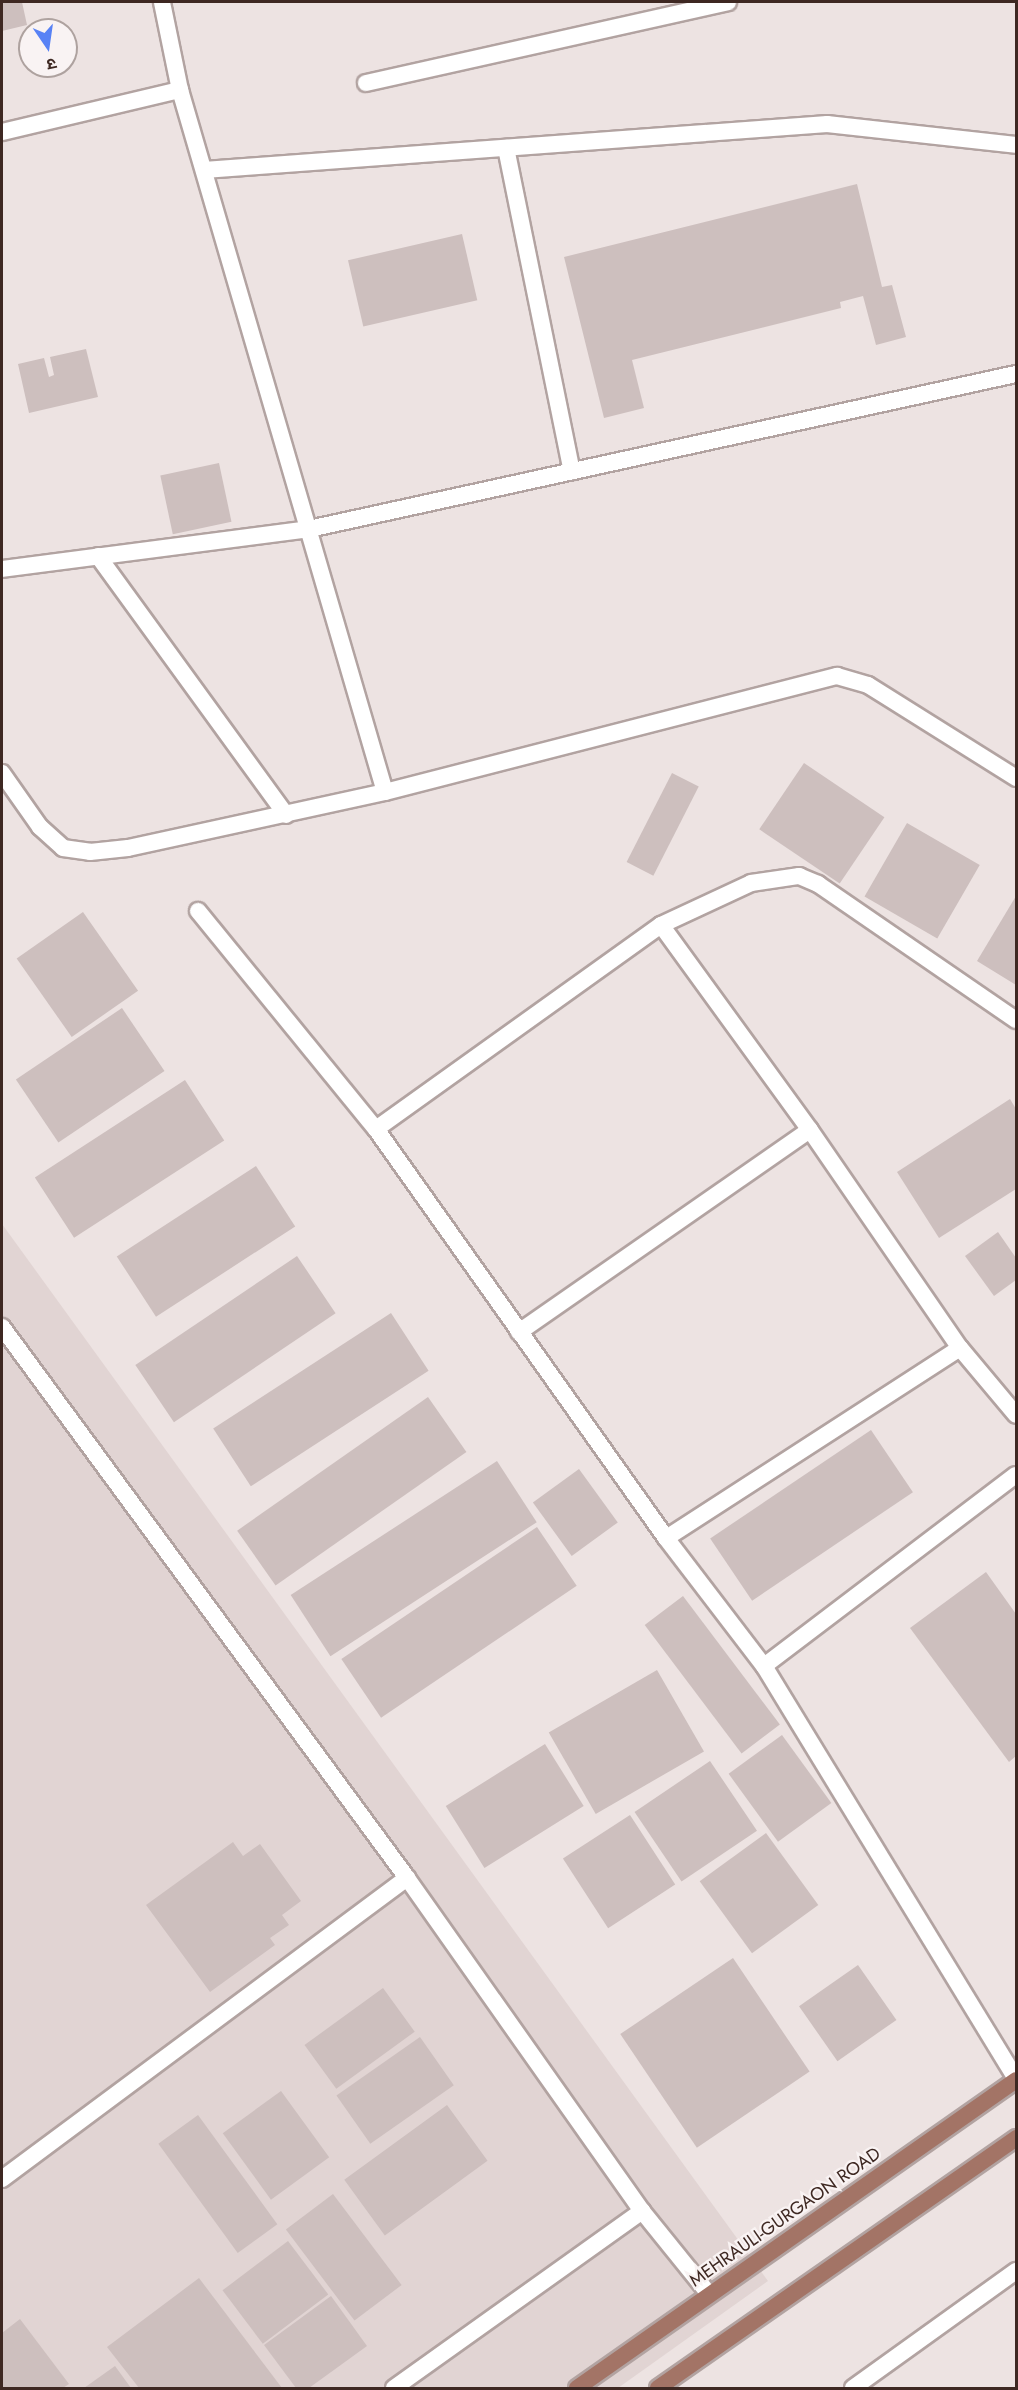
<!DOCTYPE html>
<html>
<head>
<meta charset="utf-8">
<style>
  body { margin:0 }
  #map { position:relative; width:1018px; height:2390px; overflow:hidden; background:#ede3e2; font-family:Jost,"Noto Sans Devanagari",sans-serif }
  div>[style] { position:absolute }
  .built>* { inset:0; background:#e1d4d3 }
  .building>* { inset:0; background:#cdbfbe; transform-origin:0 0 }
  .roads { filter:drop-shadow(2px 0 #b2a3a1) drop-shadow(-2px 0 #b2a3a1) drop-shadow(0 2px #b2a3a1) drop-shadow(0 -2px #b2a3a1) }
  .service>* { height:16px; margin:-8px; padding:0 8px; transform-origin:8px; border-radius:8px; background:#fff }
  .minor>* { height:16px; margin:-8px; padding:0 8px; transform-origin:8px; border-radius:8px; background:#fff }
  .primary>* { height:16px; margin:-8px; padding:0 8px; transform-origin:8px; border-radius:8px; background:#a37466 }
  span { translate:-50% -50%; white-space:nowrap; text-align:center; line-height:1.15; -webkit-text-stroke:4.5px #f9f3f3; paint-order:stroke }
  .street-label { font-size:18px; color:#3e2822 }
  .frame { position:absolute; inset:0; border:3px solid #3e2822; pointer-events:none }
  .north { position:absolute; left:18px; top:18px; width:60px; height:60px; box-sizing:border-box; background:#f9f3f3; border:2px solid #aea29f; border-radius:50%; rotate:167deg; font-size:16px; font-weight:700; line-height:24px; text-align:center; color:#3e2822 }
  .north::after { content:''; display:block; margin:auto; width:21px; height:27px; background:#5882f5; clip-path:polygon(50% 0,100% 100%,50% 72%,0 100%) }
</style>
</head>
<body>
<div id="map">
  <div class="built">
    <i style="clip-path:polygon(2px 1224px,768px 2281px,618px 2388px,2px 2388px)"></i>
  </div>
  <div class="building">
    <i style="clip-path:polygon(2px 2px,22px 2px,27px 25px,2px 31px)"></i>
    <i style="clip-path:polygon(857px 184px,882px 287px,892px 285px,906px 337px,876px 345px,863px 296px,840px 302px,841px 308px,632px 360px,644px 408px,604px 418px,564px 257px)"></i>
    <i style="left:462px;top:234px;width:68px;height:117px;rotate:77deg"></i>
    <i style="clip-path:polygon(86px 349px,98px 397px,29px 413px,18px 364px,44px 358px,49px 377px,54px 375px,50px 357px)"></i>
    <i style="left:219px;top:463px;width:60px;height:60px;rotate:78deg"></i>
    <i style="left:804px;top:763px;width:97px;height:80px;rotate:34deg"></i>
    <i style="left:672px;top:773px;width:30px;height:100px;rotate:27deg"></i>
    <i style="left:907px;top:823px;width:84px;height:85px;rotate:30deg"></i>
    <i style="clip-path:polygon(1016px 896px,1016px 985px,977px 961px)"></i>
    <i style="left:83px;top:912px;width:96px;height:81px;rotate:55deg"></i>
    <i style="left:122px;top:1008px;width:76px;height:128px;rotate:56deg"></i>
    <i style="left:185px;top:1080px;width:72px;height:179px;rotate:57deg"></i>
    <i style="clip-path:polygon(1010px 1099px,1016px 1109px,1016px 1189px,939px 1238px,897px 1172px)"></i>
    <i style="left:256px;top:1166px;width:72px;height:166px;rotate:57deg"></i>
    <i style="clip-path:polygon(998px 1232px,1016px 1258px,1016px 1280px,994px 1296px,965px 1256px)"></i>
    <i style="left:297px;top:1256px;width:69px;height:195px;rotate:56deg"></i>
    <i style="left:391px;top:1313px;width:69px;height:212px;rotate:57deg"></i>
    <i style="left:428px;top:1397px;width:67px;height:233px;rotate:55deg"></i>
    <i style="left:871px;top:1430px;width:75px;height:194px;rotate:56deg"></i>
    <i style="left:497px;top:1461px;width:73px;height:246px;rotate:57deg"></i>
    <i style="left:579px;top:1469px;width:66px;height:57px;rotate:54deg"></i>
    <i style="left:537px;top:1527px;width:71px;height:236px;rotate:56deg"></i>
    <i style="clip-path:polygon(986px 1572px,1016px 1614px,1016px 1756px,1009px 1762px,910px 1628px)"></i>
    <i style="left:683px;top:1596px;width:161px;height:48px;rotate:53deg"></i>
    <i style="left:657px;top:1670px;width:94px;height:125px;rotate:60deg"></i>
    <i style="left:782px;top:1735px;width:84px;height:66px;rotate:54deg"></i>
    <i style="left:545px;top:1744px;width:73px;height:117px;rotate:58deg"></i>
    <i style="left:710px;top:1761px;width:84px;height:91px;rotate:56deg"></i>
    <i style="left:630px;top:1815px;width:83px;height:80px;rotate:57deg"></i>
    <i style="left:766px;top:1833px;width:89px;height:82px;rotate:54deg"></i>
    <i style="clip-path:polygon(233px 1842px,243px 1856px,260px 1844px,301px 1901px,282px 1915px,289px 1925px,270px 1938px,275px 1945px,210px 1992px,146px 1905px)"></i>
    <i style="left:733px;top:1958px;width:137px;height:136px;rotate:56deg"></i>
    <i style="left:858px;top:1965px;width:67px;height:72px;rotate:55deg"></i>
    <i style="left:383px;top:1988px;width:54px;height:97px;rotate:54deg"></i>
    <i style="left:420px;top:2037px;width:59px;height:102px;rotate:55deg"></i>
    <i style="left:281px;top:2091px;width:82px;height:72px;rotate:54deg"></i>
    <i style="left:447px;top:2105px;width:69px;height:127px;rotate:54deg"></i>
    <i style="left:198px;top:2115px;width:135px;height:49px;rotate:54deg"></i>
    <i style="left:333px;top:2194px;width:114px;height:59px;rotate:53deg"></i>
    <i style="left:288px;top:2241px;width:67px;height:82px;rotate:53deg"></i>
    <i style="clip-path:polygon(199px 2278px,282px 2388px,139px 2388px,107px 2347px)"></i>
    <i style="clip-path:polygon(331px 2296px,367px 2346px,309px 2388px,296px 2388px,264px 2345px)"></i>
    <i style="clip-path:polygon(20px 2319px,69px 2384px,63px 2388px,2px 2388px,2px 2333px)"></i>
    <i style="clip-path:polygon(115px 2366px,131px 2388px,84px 2388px)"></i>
  </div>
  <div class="roads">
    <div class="service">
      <i style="left:366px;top:83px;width:371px;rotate:-12.6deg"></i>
      <i style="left:180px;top:90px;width:731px;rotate:73.72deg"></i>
      <i style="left:2px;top:132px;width:183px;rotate:-13.3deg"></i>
      <i style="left:180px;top:90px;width:90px;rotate:-101.6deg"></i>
      <i style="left:506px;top:148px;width:330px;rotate:78.5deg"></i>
      <i style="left:204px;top:170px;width:625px;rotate:-4.22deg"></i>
      <i style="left:827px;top:124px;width:190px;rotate:6.3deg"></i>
      <i style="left:98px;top:556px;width:320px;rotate:54deg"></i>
      <i style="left:2px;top:569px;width:310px;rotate:-7.4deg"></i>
      <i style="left:309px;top:529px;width:724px;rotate:-12.37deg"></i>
      <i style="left:2px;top:773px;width:66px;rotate:54.9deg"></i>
      <i style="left:40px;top:827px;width:31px;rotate:42deg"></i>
      <i style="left:63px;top:848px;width:27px;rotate:8deg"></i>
      <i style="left:90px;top:852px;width:38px;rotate:-6deg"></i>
      <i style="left:128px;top:848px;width:263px;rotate:-12.3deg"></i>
      <i style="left:385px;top:792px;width:467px;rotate:-14.4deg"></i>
      <i style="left:837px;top:676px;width:32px;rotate:16deg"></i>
      <i style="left:868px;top:685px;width:175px;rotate:32.1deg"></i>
      <i style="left:2px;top:1327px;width:684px;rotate:53.68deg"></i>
      <i style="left:407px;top:1878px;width:408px;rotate:54.8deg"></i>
      <i style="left:642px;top:2211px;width:107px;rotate:51.1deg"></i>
      <i style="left:2px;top:2179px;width:505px;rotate:-36.62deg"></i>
      <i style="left:394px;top:2388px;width:305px;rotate:-35.5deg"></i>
    </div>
    <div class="minor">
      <i style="left:198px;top:911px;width:281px;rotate:50.8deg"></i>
      <i style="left:376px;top:1129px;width:501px;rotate:54.66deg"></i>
      <i style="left:666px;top:1538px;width:161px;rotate:52.6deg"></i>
      <i style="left:764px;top:1666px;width:484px;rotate:58.6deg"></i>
      <i style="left:661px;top:925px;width:99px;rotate:-25deg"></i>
      <i style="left:751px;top:883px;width:49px;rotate:-8.3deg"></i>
      <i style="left:799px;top:876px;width:21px;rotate:23deg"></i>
      <i style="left:818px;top:884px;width:240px;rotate:34.5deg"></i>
      <i style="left:376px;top:1129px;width:350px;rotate:-35.6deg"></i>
      <i style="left:661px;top:925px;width:253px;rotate:54deg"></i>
      <i style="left:810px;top:1130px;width:265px;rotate:55.5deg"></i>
      <i style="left:960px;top:1348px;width:350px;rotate:147.1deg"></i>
      <i style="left:519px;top:1332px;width:354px;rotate:-34.8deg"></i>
      <i style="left:960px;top:1348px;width:87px;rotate:50.1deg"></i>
      <i style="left:764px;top:1666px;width:316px;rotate:-37.2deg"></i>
      <i style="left:853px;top:2388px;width:201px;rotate:-35.7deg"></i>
    </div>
    <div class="primary">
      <i style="left:577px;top:2388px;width:536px;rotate:-35.05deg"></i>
      <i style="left:658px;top:2388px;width:437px;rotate:-34.9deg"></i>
    </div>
  </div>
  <div class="street-label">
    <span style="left:785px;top:2217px;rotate:-35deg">MEHRAULI-GURGAON ROAD</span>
  </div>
  <div class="frame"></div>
  <div class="north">उ</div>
</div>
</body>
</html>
